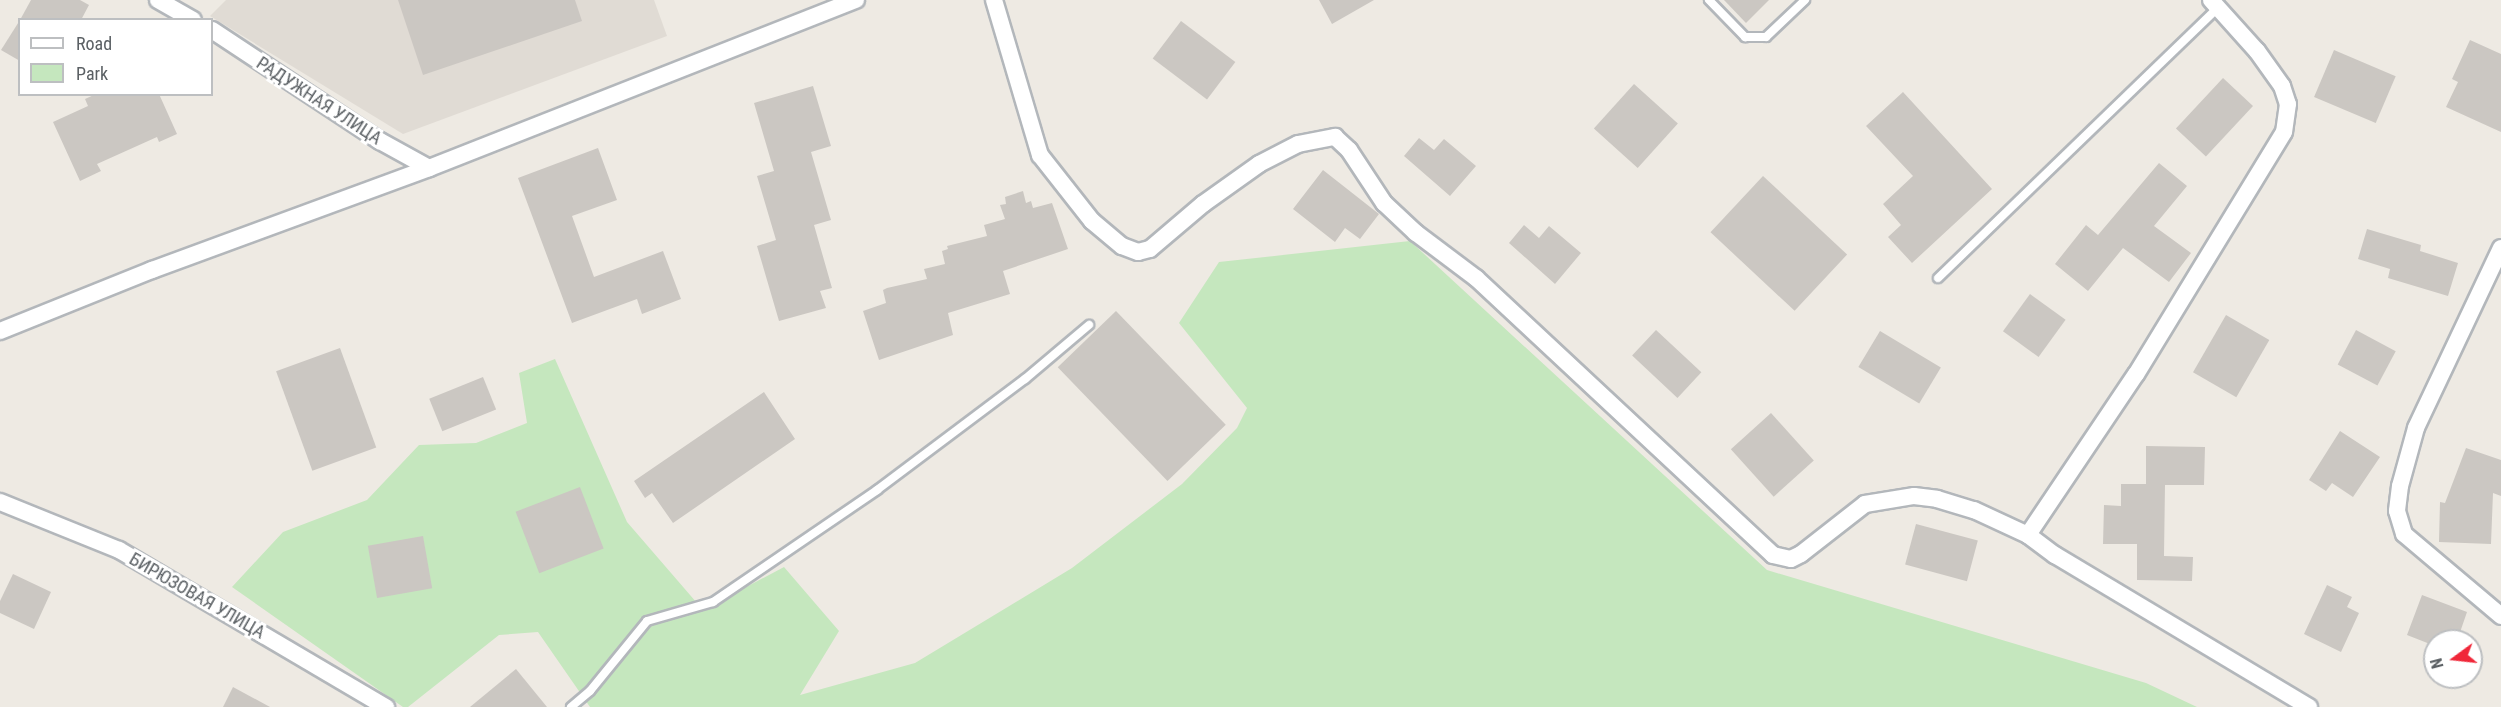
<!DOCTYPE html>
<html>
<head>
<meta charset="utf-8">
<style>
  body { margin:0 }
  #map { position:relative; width:2501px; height:707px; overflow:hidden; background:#eeeae3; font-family:"Roboto Condensed",sans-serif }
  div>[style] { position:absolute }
  .education>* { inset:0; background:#e0dbd4 }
  .green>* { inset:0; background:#c5e7be }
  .building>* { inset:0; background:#cbc7c2; transform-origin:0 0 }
  .roads { filter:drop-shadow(2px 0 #b3b7bb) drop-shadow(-2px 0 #b3b7bb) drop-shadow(0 2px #b3b7bb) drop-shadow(0 -2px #b3b7bb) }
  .service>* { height:8px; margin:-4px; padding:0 4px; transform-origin:4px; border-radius:4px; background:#fff }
  .minor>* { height:16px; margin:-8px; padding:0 8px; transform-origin:8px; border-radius:8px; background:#fff }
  span { translate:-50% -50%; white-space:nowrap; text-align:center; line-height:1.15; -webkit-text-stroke:6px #fff; paint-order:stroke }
  .street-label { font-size:18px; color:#5b6064 }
  .legend { position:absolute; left:18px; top:18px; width:195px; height:78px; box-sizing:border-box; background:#fff; border:2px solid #bdbfc1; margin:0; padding:8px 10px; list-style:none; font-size:18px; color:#5b6064 }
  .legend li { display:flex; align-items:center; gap:12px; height:30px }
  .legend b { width:30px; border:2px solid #bdbfc1 }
  .north { position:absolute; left:2423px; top:629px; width:60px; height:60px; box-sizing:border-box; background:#fff; border:2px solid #bdbfc1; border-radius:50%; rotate:255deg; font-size:16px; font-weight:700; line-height:24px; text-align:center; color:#5b6064 }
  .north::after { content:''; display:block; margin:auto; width:21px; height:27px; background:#f02739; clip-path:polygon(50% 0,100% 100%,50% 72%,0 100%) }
</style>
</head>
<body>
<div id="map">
  <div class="education">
    <i style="clip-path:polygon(226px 0,654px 0,667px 36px,403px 134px,210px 16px)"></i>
  </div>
  <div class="green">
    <i style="clip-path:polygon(1410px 241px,1767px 570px,2146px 683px,2197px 707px,590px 707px,538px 632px,499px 635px,408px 707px,403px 707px,232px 587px,283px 532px,367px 500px,419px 445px,476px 443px,527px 423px,519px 373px,555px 359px,627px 522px,703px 610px,784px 567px,839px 631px,800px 695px,915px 663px,1072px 568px,1182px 484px,1237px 428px,1247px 408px,1179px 323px,1219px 262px)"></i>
  </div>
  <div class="building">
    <i style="clip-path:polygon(31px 0,80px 0,89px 5px,81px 20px,20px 20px)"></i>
    <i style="clip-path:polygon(398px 0,575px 0,582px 21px,423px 75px)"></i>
    <i style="clip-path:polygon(1319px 0,1374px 0,1332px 24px)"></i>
    <i style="clip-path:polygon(1724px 0,1769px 0,1746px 23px)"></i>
    <i style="clip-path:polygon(20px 20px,20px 61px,1px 50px)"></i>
    <i style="left:1181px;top:21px;width:68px;height:47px;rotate:37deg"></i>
    <i style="clip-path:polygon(2470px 40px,2501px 54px,2501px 132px,2446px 107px,2458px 82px,2452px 79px)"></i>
    <i style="left:2334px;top:50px;width:67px;height:51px;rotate:23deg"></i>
    <i style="left:2223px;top:78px;width:41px;height:69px;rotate:43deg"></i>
    <i style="left:1634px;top:84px;width:59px;height:60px;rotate:42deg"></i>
    <i style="clip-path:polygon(813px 86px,831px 146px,811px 152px,831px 220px,814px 225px,832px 288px,820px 291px,826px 308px,779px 321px,757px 246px,776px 240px,757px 176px,774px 171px,754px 103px)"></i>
    <i style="clip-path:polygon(1903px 92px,1992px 189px,1912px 263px,1888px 237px,1901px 225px,1883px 204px,1913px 176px,1866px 126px)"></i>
    <i style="clip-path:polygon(96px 94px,159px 94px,177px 134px,159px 142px,157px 137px,97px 164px,101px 171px,80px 181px,53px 122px,88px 106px,85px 99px)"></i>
    <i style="clip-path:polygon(1419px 138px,1434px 150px,1444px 139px,1476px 166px,1450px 196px,1404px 156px)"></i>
    <i style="clip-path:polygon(598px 148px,617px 200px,572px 216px,594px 277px,663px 251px,681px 299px,642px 314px,637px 299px,572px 323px,518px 178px)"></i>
    <i style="clip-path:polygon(2159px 163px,2187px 186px,2154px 226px,2191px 253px,2169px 282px,2123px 248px,2088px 291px,2055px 264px,2086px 225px,2098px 235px)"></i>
    <i style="clip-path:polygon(1323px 170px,1379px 214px,1360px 239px,1345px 228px,1335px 242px,1293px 209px)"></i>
    <i style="left:1763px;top:176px;width:115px;height:77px;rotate:43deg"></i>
    <i style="clip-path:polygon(1023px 191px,1026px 203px,1031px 201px,1033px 208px,1052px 203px,1068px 249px,1003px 271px,1010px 294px,948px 313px,953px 335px,879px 360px,863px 311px,886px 303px,883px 290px,887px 288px,927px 279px,924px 269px,945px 264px,942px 251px,948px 249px,947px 246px,987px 236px,984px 225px,1005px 219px,1000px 205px,1006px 204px,1005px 197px)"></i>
    <i style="clip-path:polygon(1524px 225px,1539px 238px,1549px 226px,1581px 253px,1555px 284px,1509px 243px)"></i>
    <i style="clip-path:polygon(2367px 229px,2421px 245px,2420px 251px,2458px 263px,2448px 296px,2388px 278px,2390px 269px,2358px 259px)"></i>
    <i style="left:2030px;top:294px;width:44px;height:46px;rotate:36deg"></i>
    <i style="left:1116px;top:311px;width:158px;height:81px;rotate:46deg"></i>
    <i style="left:2226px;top:315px;width:50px;height:66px;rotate:30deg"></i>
    <i style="left:1656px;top:330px;width:62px;height:35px;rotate:43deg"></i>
    <i style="left:2356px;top:330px;width:45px;height:39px;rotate:28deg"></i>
    <i style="left:1880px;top:331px;width:71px;height:42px;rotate:31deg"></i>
    <i style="left:340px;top:348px;width:106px;height:68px;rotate:70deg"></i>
    <i style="left:483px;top:377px;width:35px;height:58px;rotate:68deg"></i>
    <i style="clip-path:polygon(764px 392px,795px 439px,673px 523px,652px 493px,645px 498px,634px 481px)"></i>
    <i style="left:1771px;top:413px;width:64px;height:54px;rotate:48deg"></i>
    <i style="clip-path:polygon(2340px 431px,2380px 457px,2353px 497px,2332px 483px,2326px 491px,2309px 480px)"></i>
    <i style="clip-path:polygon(2146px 446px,2205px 447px,2204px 485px,2165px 485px,2164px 556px,2193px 557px,2192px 581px,2137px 580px,2137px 544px,2103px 544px,2104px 505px,2121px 506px,2121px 484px,2146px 484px)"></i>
    <i style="clip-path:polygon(2466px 448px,2501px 460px,2501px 496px,2493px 493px,2491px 544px,2439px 542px,2440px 502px,2445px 503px)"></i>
    <i style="left:580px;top:487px;width:66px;height:69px;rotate:69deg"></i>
    <i style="left:1916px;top:524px;width:64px;height:42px;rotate:15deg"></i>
    <i style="left:423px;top:536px;width:53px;height:56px;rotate:80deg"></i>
    <i style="clip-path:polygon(13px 574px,51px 592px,34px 629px,0 613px,0 601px)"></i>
    <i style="clip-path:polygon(2327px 585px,2352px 597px,2347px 607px,2359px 613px,2341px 652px,2304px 634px)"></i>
    <i style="clip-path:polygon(2422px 595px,2467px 612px,2457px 641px,2435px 641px,2435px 646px,2407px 635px)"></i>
    <i style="clip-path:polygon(516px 669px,547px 707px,470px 707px)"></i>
    <i style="clip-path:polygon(233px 687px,270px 707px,223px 707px)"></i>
  </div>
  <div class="roads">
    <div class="service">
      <i style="left:1709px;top:0;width:52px;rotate:45.8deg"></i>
      <i style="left:1745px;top:37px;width:21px"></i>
      <i style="left:1766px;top:37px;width:54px;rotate:-43.5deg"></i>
      <i style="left:1938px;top:278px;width:389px;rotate:-44deg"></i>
      <i style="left:571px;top:707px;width:25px;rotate:-40deg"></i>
      <i style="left:590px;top:691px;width:90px;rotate:-50.8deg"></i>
      <i style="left:647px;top:621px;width:69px;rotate:-16.1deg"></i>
      <i style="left:713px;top:602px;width:199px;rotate:-34.3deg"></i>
      <i style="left:877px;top:490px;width:185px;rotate:-36.9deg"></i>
      <i style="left:1025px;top:379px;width:84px;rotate:-40.2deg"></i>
    </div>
    <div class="minor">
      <i style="left:158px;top:0;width:40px;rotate:29.7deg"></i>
      <i style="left:994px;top:0;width:162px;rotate:73.5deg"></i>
      <i style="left:1040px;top:155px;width:84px;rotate:51.8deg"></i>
      <i style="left:1092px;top:221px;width:39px;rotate:40deg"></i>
      <i style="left:1122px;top:246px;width:17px;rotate:21deg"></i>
      <i style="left:1138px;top:252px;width:12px;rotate:-14deg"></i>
      <i style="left:1150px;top:249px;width:70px;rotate:-40.3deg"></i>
      <i style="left:1203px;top:204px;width:69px;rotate:-35.5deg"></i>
      <i style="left:1259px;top:164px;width:44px;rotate:-27.1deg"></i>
      <i style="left:1298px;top:144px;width:38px;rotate:-11deg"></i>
      <i style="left:1335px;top:137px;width:19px;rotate:43deg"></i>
      <i style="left:1349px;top:150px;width:64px;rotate:56.6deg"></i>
      <i style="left:1384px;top:203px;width:44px;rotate:43.2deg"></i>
      <i style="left:1416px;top:233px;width:75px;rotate:36.9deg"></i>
      <i style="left:1476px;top:278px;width:406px;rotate:43deg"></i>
      <i style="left:1773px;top:555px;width:18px;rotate:13deg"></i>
      <i style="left:1791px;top:559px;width:11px;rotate:-27deg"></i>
      <i style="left:1801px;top:554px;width:81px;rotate:-38deg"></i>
      <i style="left:1865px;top:504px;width:50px;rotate:-9.3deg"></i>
      <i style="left:1914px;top:496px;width:23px;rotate:7deg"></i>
      <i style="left:1937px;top:499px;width:39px;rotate:17deg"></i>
      <i style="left:1974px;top:510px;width:60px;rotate:24.8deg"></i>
      <i style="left:2211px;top:0;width:69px;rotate:48deg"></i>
      <i style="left:2257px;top:51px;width:43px;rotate:54.5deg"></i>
      <i style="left:2282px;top:86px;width:19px;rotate:72deg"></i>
      <i style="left:2288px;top:104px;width:28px;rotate:98deg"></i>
      <i style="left:2284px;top:132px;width:284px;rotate:121.4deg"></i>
      <i style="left:2136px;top:374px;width:194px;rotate:123.9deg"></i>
      <i style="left:2028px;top:535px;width:34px;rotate:37deg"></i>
      <i style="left:2055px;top:555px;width:296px;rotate:30.9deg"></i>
      <i style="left:212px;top:30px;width:201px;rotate:33.5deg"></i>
      <i style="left:380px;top:141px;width:56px;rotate:28.9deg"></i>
      <i style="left:2501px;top:248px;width:199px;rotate:115.3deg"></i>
      <i style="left:2416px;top:428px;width:60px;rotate:105.4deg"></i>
      <i style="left:2400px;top:486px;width:25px;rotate:97deg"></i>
      <i style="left:2397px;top:511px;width:24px;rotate:73deg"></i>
      <i style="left:2404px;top:534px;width:127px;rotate:40.2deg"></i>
      <i style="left:0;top:331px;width:164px;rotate:-21.9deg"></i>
      <i style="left:152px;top:270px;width:295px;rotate:-20.2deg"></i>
      <i style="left:429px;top:168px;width:459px;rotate:-21.5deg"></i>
      <i style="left:0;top:502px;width:128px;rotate:22deg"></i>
      <i style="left:119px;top:550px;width:310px;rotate:30.5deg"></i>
    </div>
  </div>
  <div class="street-label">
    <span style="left:319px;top:101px;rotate:33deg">РАДУЖНАЯ УЛИЦА</span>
    <span style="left:197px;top:596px;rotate:30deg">БИРЮЗОВАЯ УЛИЦА</span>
  </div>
  <ul class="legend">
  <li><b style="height:8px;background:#fff"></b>Road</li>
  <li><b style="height:16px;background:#c5e7be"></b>Park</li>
  </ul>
  <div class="north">N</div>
</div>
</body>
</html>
